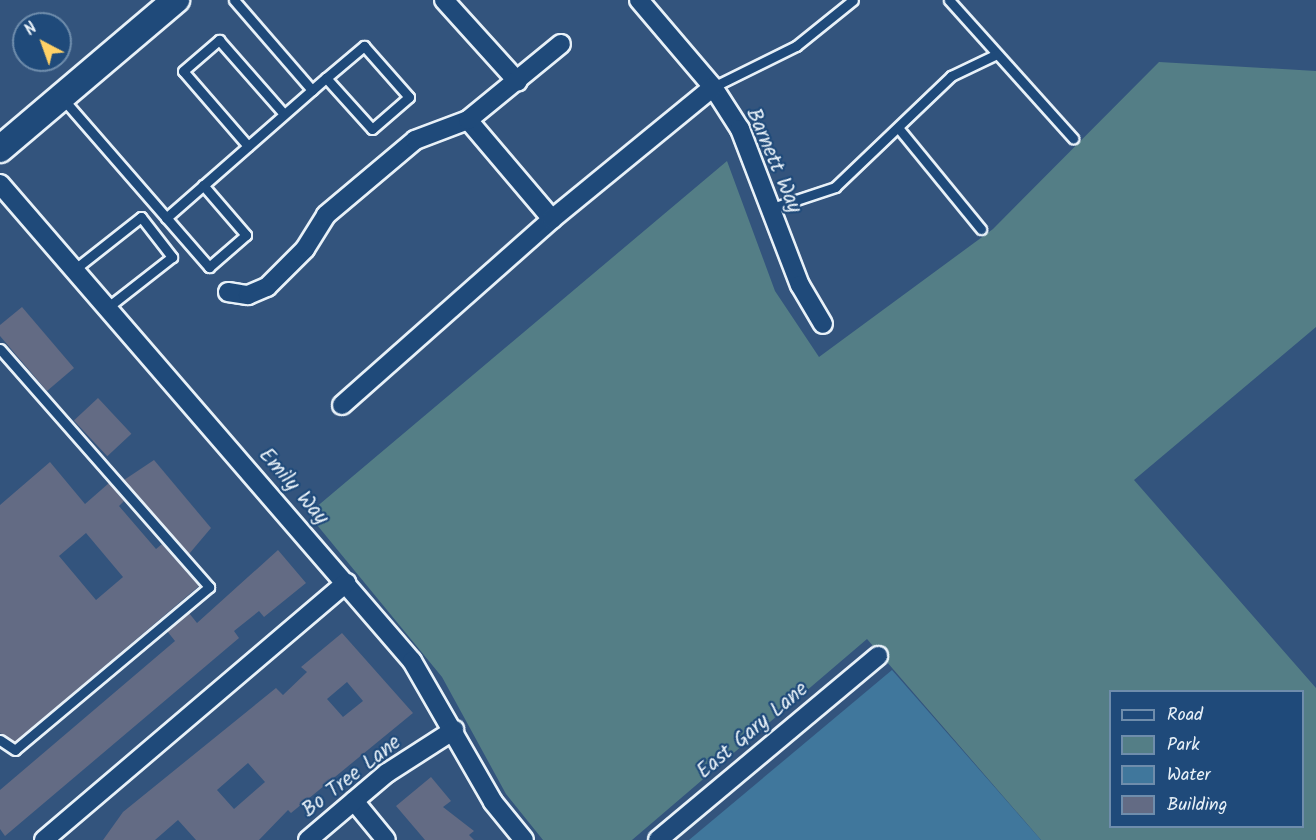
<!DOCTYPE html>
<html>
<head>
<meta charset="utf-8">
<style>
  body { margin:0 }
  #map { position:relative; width:1316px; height:840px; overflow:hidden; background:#33547d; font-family:Kalam,sans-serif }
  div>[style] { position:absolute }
  .green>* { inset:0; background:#547e86 }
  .water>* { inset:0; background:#40779c }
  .building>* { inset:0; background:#636b84; transform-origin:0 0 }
  .roads { filter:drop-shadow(2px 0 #e8f1f8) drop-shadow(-2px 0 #e8f1f8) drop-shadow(0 2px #e8f1f8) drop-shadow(0 -2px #e8f1f8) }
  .lane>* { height:9px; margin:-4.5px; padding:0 4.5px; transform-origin:4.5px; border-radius:4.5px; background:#1f4a7a }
  .street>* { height:18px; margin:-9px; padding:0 9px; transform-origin:9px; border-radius:9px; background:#1f4a7a }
  .secondary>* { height:26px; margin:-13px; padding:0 13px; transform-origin:13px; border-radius:13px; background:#1f4a7a }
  span { translate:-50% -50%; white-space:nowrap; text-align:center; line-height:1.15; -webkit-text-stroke:4.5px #1f4a7a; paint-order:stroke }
  .street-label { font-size:21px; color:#e8f1f8 }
  .legend { position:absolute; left:1109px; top:690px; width:195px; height:138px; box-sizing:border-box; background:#1f4a7a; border:2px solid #6f8dac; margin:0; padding:8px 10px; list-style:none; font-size:18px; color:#e8f1f8 }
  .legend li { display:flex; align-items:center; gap:12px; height:30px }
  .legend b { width:30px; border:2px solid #6f8dac }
  .north { position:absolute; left:12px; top:12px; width:60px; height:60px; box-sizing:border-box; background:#1f4a7a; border:2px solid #6f8dac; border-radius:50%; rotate:319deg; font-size:16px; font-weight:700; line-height:24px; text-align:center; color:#e8f1f8 }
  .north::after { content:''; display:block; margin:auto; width:21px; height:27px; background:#ffd166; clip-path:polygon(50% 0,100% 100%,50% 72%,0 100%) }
</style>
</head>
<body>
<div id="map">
  <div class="green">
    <i style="clip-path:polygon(evenodd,1159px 62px,1316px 71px,1316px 327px,1134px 480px,1316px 688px,1316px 840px,1041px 840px,867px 639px,632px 840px,543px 840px,506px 794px,442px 677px,308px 514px,727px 161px,775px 291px,819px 357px,993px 229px,1159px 62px,1110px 692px,1302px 692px,1302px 826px,1110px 826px,1110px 692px)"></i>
  </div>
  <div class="water">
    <i style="clip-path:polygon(892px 670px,1041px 840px,689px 840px)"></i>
  </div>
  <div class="building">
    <i style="clip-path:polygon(22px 307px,74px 368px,47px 391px,0 336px,0 325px)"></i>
    <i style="left:98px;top:398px;width:49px;height:33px;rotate:47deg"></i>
    <i style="clip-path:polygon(154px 460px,211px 528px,189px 554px,124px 480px)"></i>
    <i style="clip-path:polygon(evenodd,50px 462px,85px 504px,109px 483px,124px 501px,119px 506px,156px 549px,162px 544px,199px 586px,15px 742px,0 733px,0 505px,50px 462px,86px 533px,123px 577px,96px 600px,59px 556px,86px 533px)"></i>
    <i style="clip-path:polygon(278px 550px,306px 583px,264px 617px,259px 611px,234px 631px,239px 638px,5px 836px,0 829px,0 790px,175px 641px,167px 631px,189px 613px,197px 623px)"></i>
    <i style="clip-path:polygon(evenodd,342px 633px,413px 713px,291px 813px,288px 810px,259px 840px,196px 840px,178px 820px,155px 840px,103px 840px,123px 812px,276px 688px,283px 695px,307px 672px,301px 667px,342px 633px,347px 682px,363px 701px,343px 717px,327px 699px,347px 682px,342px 633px,248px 763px,265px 782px,234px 809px,217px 790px,248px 763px)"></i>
    <i style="clip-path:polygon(431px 777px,451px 801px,443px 807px,474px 831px,469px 835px,474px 840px,425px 840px,396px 806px)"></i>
  </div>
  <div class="roads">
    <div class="lane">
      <i style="left:234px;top:0;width:119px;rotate:49.1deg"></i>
      <i style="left:949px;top:0;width:186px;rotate:48.1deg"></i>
      <i style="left:713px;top:87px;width:93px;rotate:-26.3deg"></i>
      <i style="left:796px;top:46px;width:73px;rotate:-38.9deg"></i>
      <i style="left:63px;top:99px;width:223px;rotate:49deg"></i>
      <i style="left:209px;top:267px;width:49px;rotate:-40.9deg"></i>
      <i style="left:246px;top:235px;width:66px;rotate:-130.7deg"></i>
      <i style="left:900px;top:130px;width:128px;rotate:50.7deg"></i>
      <i style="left:248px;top:146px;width:99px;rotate:-130.9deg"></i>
      <i style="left:183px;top:71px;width:48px;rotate:-40.7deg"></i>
      <i style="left:219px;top:40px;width:98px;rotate:48.7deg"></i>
      <i style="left:769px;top:209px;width:70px;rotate:-18.4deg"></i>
      <i style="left:835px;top:187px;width:161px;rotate:-43.7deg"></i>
      <i style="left:951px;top:76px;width:51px;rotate:-25.6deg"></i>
      <i style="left:166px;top:218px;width:194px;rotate:-41.2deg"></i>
      <i style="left:312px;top:90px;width:18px;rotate:-41deg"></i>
      <i style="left:326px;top:78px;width:50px;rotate:-40.1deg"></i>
      <i style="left:364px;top:46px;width:68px;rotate:48.6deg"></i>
      <i style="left:409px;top:97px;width:49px;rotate:139.1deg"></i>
      <i style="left:372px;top:129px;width:69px;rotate:-132deg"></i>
      <i style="left:75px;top:269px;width:84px;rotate:-38.2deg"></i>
      <i style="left:141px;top:217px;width:51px;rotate:52.2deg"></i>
      <i style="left:172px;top:257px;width:81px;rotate:142deg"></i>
      <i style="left:0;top:349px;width:317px;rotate:48.7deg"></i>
      <i style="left:209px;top:587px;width:253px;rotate:140deg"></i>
      <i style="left:15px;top:750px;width:18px;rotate:-146deg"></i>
    </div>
    <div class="street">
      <i style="left:444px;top:0;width:110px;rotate:47.9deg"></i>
      <i style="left:639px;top:0;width:114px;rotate:49.6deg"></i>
      <i style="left:713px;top:87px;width:50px;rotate:57.3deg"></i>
      <i style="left:740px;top:129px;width:167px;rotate:69deg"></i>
      <i style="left:800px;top:285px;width:45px;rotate:59.5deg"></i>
      <i style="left:468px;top:120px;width:130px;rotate:49.7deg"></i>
      <i style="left:0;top:184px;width:630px;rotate:49.18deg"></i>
      <i style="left:412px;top:661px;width:163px;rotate:60.1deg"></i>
      <i style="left:493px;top:802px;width:49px;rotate:50.8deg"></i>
      <i style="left:228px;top:292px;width:20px;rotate:9deg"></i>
      <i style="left:248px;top:295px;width:21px;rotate:-23deg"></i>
      <i style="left:267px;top:287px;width:54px;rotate:-45deg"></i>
      <i style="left:305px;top:249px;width:40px;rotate:-58deg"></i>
      <i style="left:326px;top:215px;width:116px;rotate:-40.1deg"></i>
      <i style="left:415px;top:140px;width:57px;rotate:-20.7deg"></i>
      <i style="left:468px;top:120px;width:120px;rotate:-39.3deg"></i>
      <i style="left:342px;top:405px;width:281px;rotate:-41.5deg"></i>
      <i style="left:552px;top:219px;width:208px;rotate:-39.3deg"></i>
      <i style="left:354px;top:801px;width:50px;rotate:50.6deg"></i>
      <i style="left:44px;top:840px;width:397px;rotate:-40.4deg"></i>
      <i style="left:308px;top:840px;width:104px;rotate:-40.3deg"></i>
      <i style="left:387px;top:773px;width:80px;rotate:-32.7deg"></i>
      <i style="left:658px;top:840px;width:287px;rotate:-39.9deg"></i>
    </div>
    <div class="secondary">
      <i style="left:0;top:149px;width:231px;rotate:-40.3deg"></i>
    </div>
  </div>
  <div class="street-label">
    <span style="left:773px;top:161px;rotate:67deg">Barnett Way</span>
    <span style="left:293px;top:487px;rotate:49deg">Emily Way</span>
    <span style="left:753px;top:731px;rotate:-40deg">East Gary Lane</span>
    <span style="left:352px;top:777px;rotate:-38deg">Bo Tree Lane</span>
  </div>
  <ul class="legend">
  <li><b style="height:8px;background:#1f4a7a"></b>Road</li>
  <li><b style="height:16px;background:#547e86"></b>Park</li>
  <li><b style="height:16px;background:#40779c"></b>Water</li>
  <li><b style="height:16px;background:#636b84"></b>Building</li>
  </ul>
  <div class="north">N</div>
</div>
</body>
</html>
